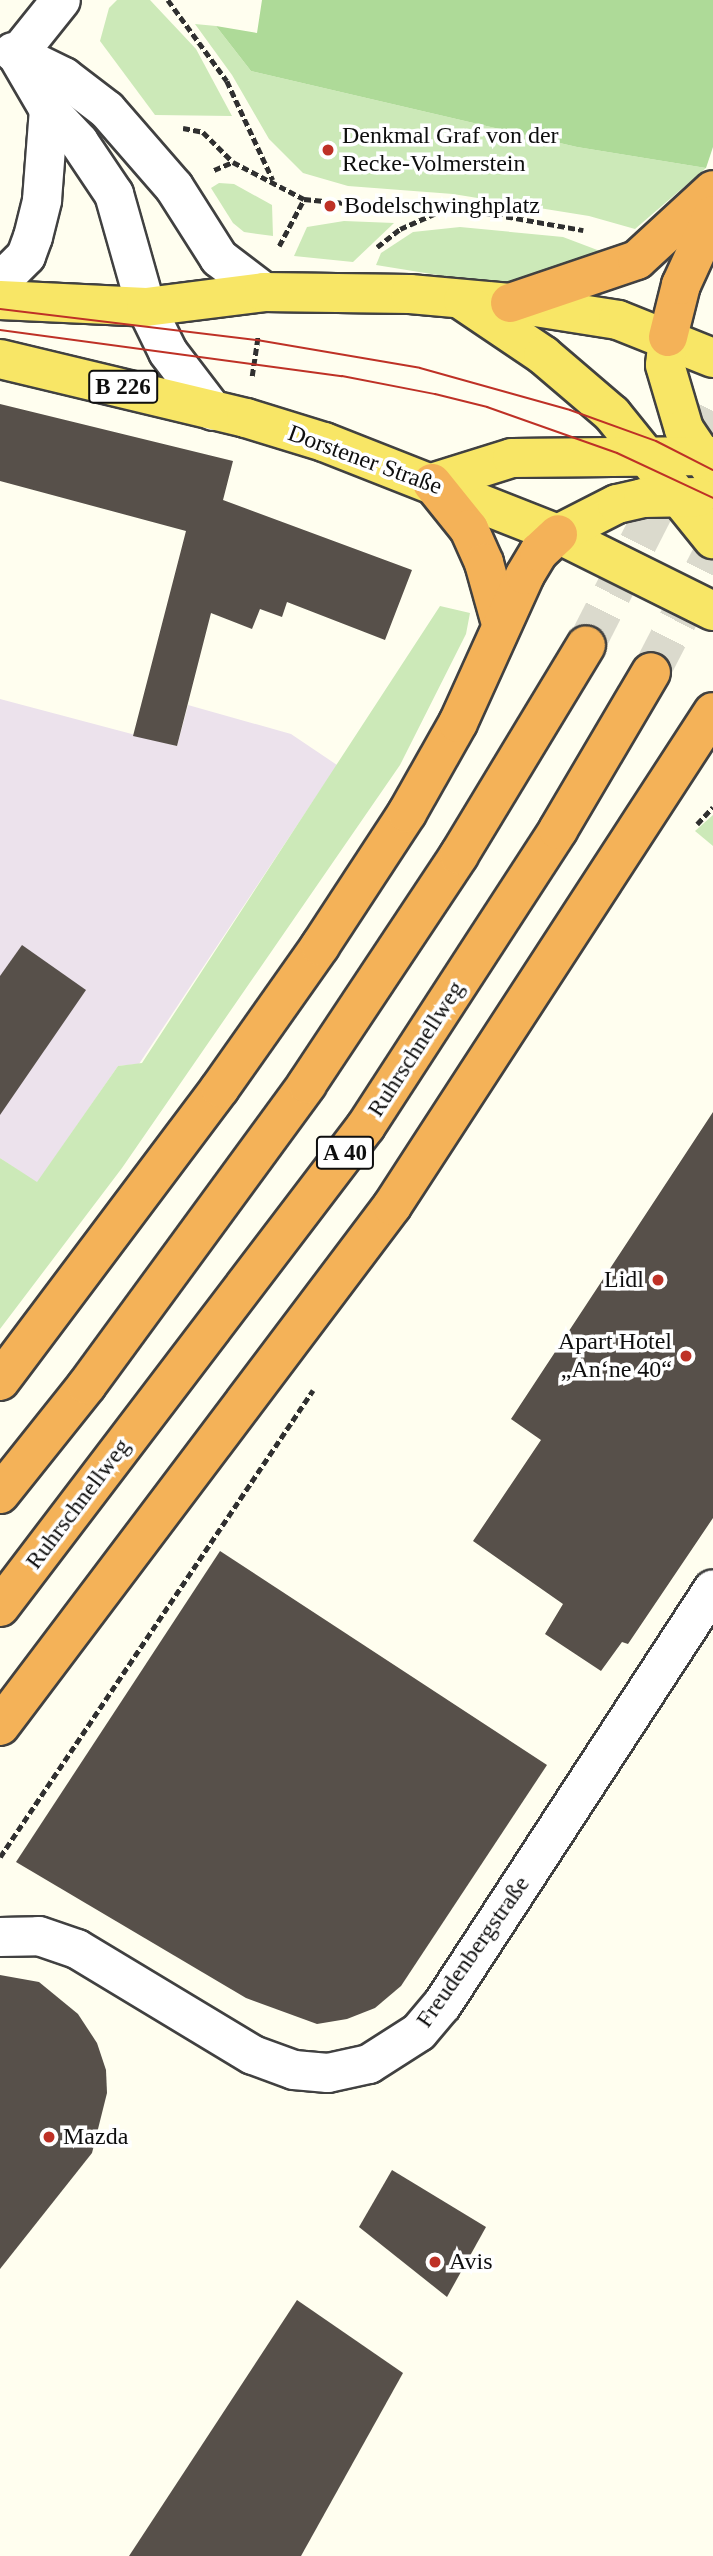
<!DOCTYPE html>
<html>
<head>
<meta charset="utf-8">
<style>
  body { margin:0 }
  #map { position:relative; width:713px; height:2556px; overflow:hidden; background:#fffeef; font-family:Georgia,serif }
  div>[style] { position:absolute }
  .industrial>* { inset:0; background:#ece2ec }
  .green>* { inset:0; background:#cce9b8 }
  .forest>* { inset:0; background:#aeda98 }
  .building>* { inset:0; background:#57504a }
  .motorway-tunnel>* { height:38px; margin-top:-19px; transform-origin:0; background:repeating-linear-gradient(90deg,#dbdacd 0 38px,transparent 0 57px) }
  .path>* { height:4.5px; margin-top:-2.25px; transform-origin:0; background:repeating-linear-gradient(90deg,#303030 0 7px,transparent 0 10.5px) }
  .roads { filter:drop-shadow(2px 0 #414141) drop-shadow(-2px 0 #414141) drop-shadow(0 2px #414141) drop-shadow(0 -2px #414141) }
  .minor>* { height:38px; margin:-19px; padding:0 19px; transform-origin:19px; border-radius:19px; background:#fff }
  .tertiary>* { height:38px; margin:-19px; padding:0 19px; transform-origin:19px; border-radius:19px; background:#fff }
  .primary>* { height:38px; margin:-19px; padding:0 19px; transform-origin:19px; border-radius:19px; background:#f8e666 }
  .motorway>* { height:38px; margin:-19px; padding:0 19px; transform-origin:19px; border-radius:19px; background:#f4b258 }
  .tram>* { height:2px; margin:-1px; padding:0 1px; transform-origin:1px; border-radius:1px; background:#be3126 }
  .dots>* { width:19px; height:19px; translate:-50% -50%; box-sizing:border-box; border:4px solid #fff; border-radius:50% }
  span { translate:-50% -50%; white-space:nowrap; text-align:center; line-height:1.15; -webkit-text-stroke:7px #fff; paint-order:stroke }
  .shield-label span { padding:2px 5px; background:#fff; border:2px solid; border-radius:5px; -webkit-text-stroke-width:0 }
  .shield-label { font-size:23px; color:#0e0e0e; font-weight:700 }
  .poi-label { font-size:24px; color:#0e0e0e }
  .left { translate:0 -50%; text-align:left }
  .right { translate:-100% -50%; text-align:right }
  .street-label { font-size:24px; color:#0e0e0e }
</style>
</head>
<body>
<div id="map">
  <div class="industrial">
    <i style="clip-path:polygon(0 699px,177px 746px,188px 705px,291px 734px,337px 765px,139px 1064px,118px 1066px,37px 1183px,0 1158px)"></i>
  </div>
  <div class="green">
    <i style="clip-path:polygon(117px 0,150px 0,196px 49px,232px 116px,155px 115px,100px 41px,109px 8px)"></i>
    <i style="clip-path:polygon(195px 24px,216px 26px,251px 71px,577px 147px,706px 168px,635px 229px,589px 216px,453px 194px,348px 186px,303px 173px,269px 139px,232px 75px)"></i>
    <i style="clip-path:polygon(219px 183px,234px 184px,272px 205px,273px 236px,244px 232px,233px 223px,211px 188px)"></i>
    <i style="clip-path:polygon(344px 221px,394px 223px,353px 262px,294px 256px,307px 227px)"></i>
    <i style="clip-path:polygon(460px 227px,563px 237px,600px 251px,511px 287px,376px 265px,381px 253px,413px 232px)"></i>
    <i style="clip-path:polygon(440px 606px,470px 613px,466px 634px,400px 765px,122px 1168px,0 1329px,0 1158px,37px 1182px,118px 1066px,142px 1063px)"></i>
    <i style="clip-path:polygon(713px 815px,713px 846px,695px 831px)"></i>
  </div>
  <div class="forest">
    <i style="clip-path:polygon(262px 0,713px 0,713px 147px,706px 168px,577px 147px,251px 71px,216px 26px,257px 33px)"></i>
  </div>
  <div class="building">
    <i style="clip-path:polygon(0 404px,233px 461px,223px 500px,412px 570px,385px 640px,287px 602px,282px 617px,260px 609px,252px 629px,211px 613px,177px 746px,133px 736px,186px 531px,0 481px)"></i>
    <i style="clip-path:polygon(22px 945px,86px 990px,0 1115px,0 976px)"></i>
    <i style="clip-path:polygon(713px 1112px,713px 1518px,628px 1644px,622px 1642px,601px 1671px,545px 1634px,563px 1604px,473px 1541px,541px 1440px,511px 1419px)"></i>
    <i style="clip-path:polygon(220px 1551px,547px 1765px,401px 1986px,375px 2008px,347px 2019px,317px 2024px,246px 1998px,16px 1862px)"></i>
    <i style="clip-path:polygon(0 1975px,39px 1982px,78px 2014px,97px 2043px,106px 2070px,107px 2093px,92px 2153px,0 2269px)"></i>
    <i style="clip-path:polygon(392px 2170px,486px 2227px,447px 2297px,359px 2227px)"></i>
    <i style="clip-path:polygon(297px 2300px,403px 2373px,301px 2556px,129px 2556px)"></i>
  </div>
  <div class="motorway-tunnel">
    <i style="left:586px;top:645px;width:280px;rotate:-63deg"></i>
    <i style="left:651px;top:672px;width:135px;rotate:-62.7deg"></i>
  </div>
  <div class="path">
    <i style="left:168px;top:0;width:100px;rotate:53.9deg"></i>
    <i style="left:227px;top:81px;width:109px;rotate:65.1deg"></i>
    <i style="left:183px;top:128px;width:20px;rotate:11deg"></i>
    <i style="left:203px;top:132px;width:42px;rotate:45deg"></i>
    <i style="left:233px;top:162px;width:80px;rotate:27.5deg"></i>
    <i style="left:304px;top:199px;width:133px;rotate:5.6deg"></i>
    <i style="left:436px;top:212px;width:39px;rotate:-1deg"></i>
    <i style="left:475px;top:211px;width:110px;rotate:10deg"></i>
    <i style="left:214px;top:170px;width:21px;rotate:-23deg"></i>
    <i style="left:279px;top:246px;width:53px;rotate:-62deg"></i>
    <i style="left:377px;top:247px;width:29px;rotate:-38deg"></i>
    <i style="left:400px;top:229px;width:39px;rotate:-24deg"></i>
    <i style="left:252px;top:376px;width:40px;rotate:-81.5deg"></i>
    <i style="left:697px;top:824px;width:23px;rotate:-47deg"></i>
    <i style="left:0;top:1857px;width:562px;rotate:-56.17deg"></i>
  </div>
  <div class="roads">
    <div class="minor">
      <i style="left:17px;top:55px;width:70px;rotate:-51.3deg"></i>
      <i style="left:0;top:1937px;width:39px;rotate:-1deg"></i>
      <i style="left:39px;top:1936px;width:40px;rotate:18.9deg"></i>
      <i style="left:77px;top:1949px;width:205px;rotate:31.1deg"></i>
      <i style="left:253px;top:2055px;width:44px;rotate:20.1deg"></i>
      <i style="left:294px;top:2070px;width:34px;rotate:5deg"></i>
      <i style="left:328px;top:2073px;width:42px;rotate:-12.4deg"></i>
      <i style="left:369px;top:2064px;width:59px;rotate:-32.6deg"></i>
      <i style="left:419px;top:2032px;width:35px;rotate:-50deg"></i>
      <i style="left:442px;top:2005px;width:496px;rotate:-56.9deg"></i>
    </div>
    <div class="tertiary">
      <i style="left:13px;top:52px;width:57px;rotate:26.1deg"></i>
      <i style="left:64px;top:77px;width:54px;rotate:37.5deg"></i>
      <i style="left:107px;top:110px;width:102px;rotate:49deg"></i>
      <i style="left:174px;top:187px;width:84px;rotate:57.6deg"></i>
      <i style="left:219px;top:258px;width:56px;rotate:37.1deg"></i>
      <i style="left:17px;top:55px;width:64px;rotate:59.8deg"></i>
      <i style="left:49px;top:110px;width:44px;rotate:46.8deg"></i>
      <i style="left:79px;top:142px;width:63px;rotate:56.1deg"></i>
      <i style="left:114px;top:194px;width:117px;rotate:74.2deg"></i>
      <i style="left:146px;top:307px;width:50px;rotate:63.9deg"></i>
      <i style="left:168px;top:352px;width:74px;rotate:52.7deg"></i>
      <i style="left:0;top:282px;width:37px;rotate:-45deg"></i>
      <i style="left:26px;top:256px;width:20px;rotate:-70deg"></i>
      <i style="left:33px;top:237px;width:38px;rotate:-76deg"></i>
      <i style="left:42px;top:200px;width:90px;rotate:-85.6deg"></i>
    </div>
    <div class="primary">
      <i style="left:0;top:300px;width:146px;rotate:2.7deg"></i>
      <i style="left:146px;top:307px;width:119px;rotate:-7.2deg"></i>
      <i style="left:264px;top:292px;width:146px;rotate:0.8deg"></i>
      <i style="left:410px;top:294px;width:100px;rotate:5.1deg"></i>
      <i style="left:510px;top:303px;width:109px;rotate:8.9deg"></i>
      <i style="left:618px;top:320px;width:102px;rotate:21.8deg"></i>
      <i style="left:463px;top:301px;width:97px;rotate:34deg"></i>
      <i style="left:543px;top:355px;width:91px;rotate:40.5deg"></i>
      <i style="left:612px;top:414px;width:161px;rotate:51.1deg"></i>
      <i style="left:668px;top:337px;width:28px;rotate:96deg"></i>
      <i style="left:665px;top:365px;width:67px;rotate:73.5deg"></i>
      <i style="left:684px;top:429px;width:52px;rotate:56deg"></i>
      <i style="left:0;top:359px;width:253px;rotate:13.5deg"></i>
      <i style="left:246px;top:418px;width:82px;rotate:17.1deg"></i>
      <i style="left:324px;top:442px;width:251px;rotate:21.5deg"></i>
      <i style="left:558px;top:534px;width:173px;rotate:26.4deg"></i>
      <i style="left:432px;top:483px;width:84px;rotate:-17.4deg"></i>
      <i style="left:512px;top:458px;width:201px;rotate:-0.6deg"></i>
      <i style="left:558px;top:534px;width:66px;rotate:-27deg"></i>
      <i style="left:617px;top:504px;width:27px;rotate:-13deg"></i>
      <i style="left:643px;top:498px;width:55px;rotate:-1deg"></i>
    </div>
    <div class="motorway">
      <i style="left:510px;top:303px;width:134px;rotate:-18.7deg"></i>
      <i style="left:637px;top:260px;width:103px;rotate:-42.6deg"></i>
      <i style="left:668px;top:337px;width:54px;rotate:-76deg"></i>
      <i style="left:681px;top:285px;width:77px;rotate:-65.4deg"></i>
      <i style="left:432px;top:483px;width:59px;rotate:51.2deg"></i>
      <i style="left:469px;top:529px;width:37px;rotate:66deg"></i>
      <i style="left:484px;top:563px;width:63px;rotate:74.4deg"></i>
      <i style="left:0;top:1381px;width:366px;rotate:-53.1deg"></i>
      <i style="left:220px;top:1088px;width:174px;rotate:-54.8deg"></i>
      <i style="left:320px;top:946px;width:159px;rotate:-56.8deg"></i>
      <i style="left:407px;top:813px;width:103px;rotate:-60.5deg"></i>
      <i style="left:458px;top:723px;width:162px;rotate:-65.6deg"></i>
      <i style="left:525px;top:575px;width:27px;rotate:-59deg"></i>
      <i style="left:539px;top:552px;width:26px;rotate:-43deg"></i>
      <i style="left:0;top:1494px;width:139px;rotate:-51.4deg"></i>
      <i style="left:87px;top:1385px;width:373px;rotate:-53.8deg"></i>
      <i style="left:307px;top:1084px;width:275px;rotate:-56.4deg"></i>
      <i style="left:459px;top:855px;width:245px;rotate:-58.8deg"></i>
      <i style="left:0;top:1607px;width:604px;rotate:-52.73deg"></i>
      <i style="left:366px;top:1126px;width:353px;rotate:-57deg"></i>
      <i style="left:558px;top:830px;width:183px;rotate:-59.5deg"></i>
      <i style="left:0;top:1726px;width:651px;rotate:-52.99deg"></i>
      <i style="left:392px;top:1206px;width:589px;rotate:-56.98deg"></i>
    </div>
  </div>
  <div class="tram">
    <i style="left:0;top:309px;width:259px;rotate:6.9deg"></i>
    <i style="left:257px;top:340px;width:165px;rotate:9.7deg"></i>
    <i style="left:420px;top:368px;width:156px;rotate:15.6deg"></i>
    <i style="left:570px;top:410px;width:91px;rotate:19.8deg"></i>
    <i style="left:656px;top:441px;width:64px;rotate:27deg"></i>
    <i style="left:0;top:330px;width:345px;rotate:7.7deg"></i>
    <i style="left:342px;top:376px;width:95px;rotate:11deg"></i>
    <i style="left:435px;top:394px;width:54px;rotate:14deg"></i>
    <i style="left:487px;top:407px;width:138px;rotate:19.5deg"></i>
    <i style="left:617px;top:453px;width:106px;rotate:25.1deg"></i>
  </div>
  <div class="dots">
    <i style="left:328px;top:150px;background:#be3126"></i>
    <i style="left:330px;top:206px;background:#be3126"></i>
    <i style="left:658px;top:1280px;background:#be3126"></i>
    <i style="left:686px;top:1356px;background:#be3126"></i>
    <i style="left:49px;top:2137px;background:#be3126"></i>
    <i style="left:435px;top:2262px;background:#be3126"></i>
  </div>
  <div class="shield-label">
    <span style="left:123px;top:387px">B 226</span>
    <span style="left:345px;top:1153px">A 40</span>
  </div>
  <div class="poi-label">
    <span class="left" style="left:342px;top:150px">Denkmal Graf von der<br>Recke-Volmerstein</span>
    <span class="left" style="left:344px;top:206px">Bodelschwinghplatz</span>
    <span class="right" style="left:644px;top:1280px">Lidl</span>
    <span class="right" style="left:672px;top:1356px">Apart Hotel<br>„An‘ne 40“</span>
    <span class="left" style="left:63px;top:2137px">Mazda</span>
    <span class="left" style="left:449px;top:2262px">Avis</span>
  </div>
  <div class="street-label">
    <span style="left:365px;top:460px;rotate:20deg">Dorstener Straße</span>
    <span style="left:416px;top:1049px;rotate:-57deg">Ruhrschnellweg</span>
    <span style="left:78px;top:1504px;rotate:-53deg">Ruhrschnellweg</span>
    <span style="left:473px;top:1952px;rotate:-55deg">Freudenbergstraße</span>
  </div>
</div>
</body>
</html>
